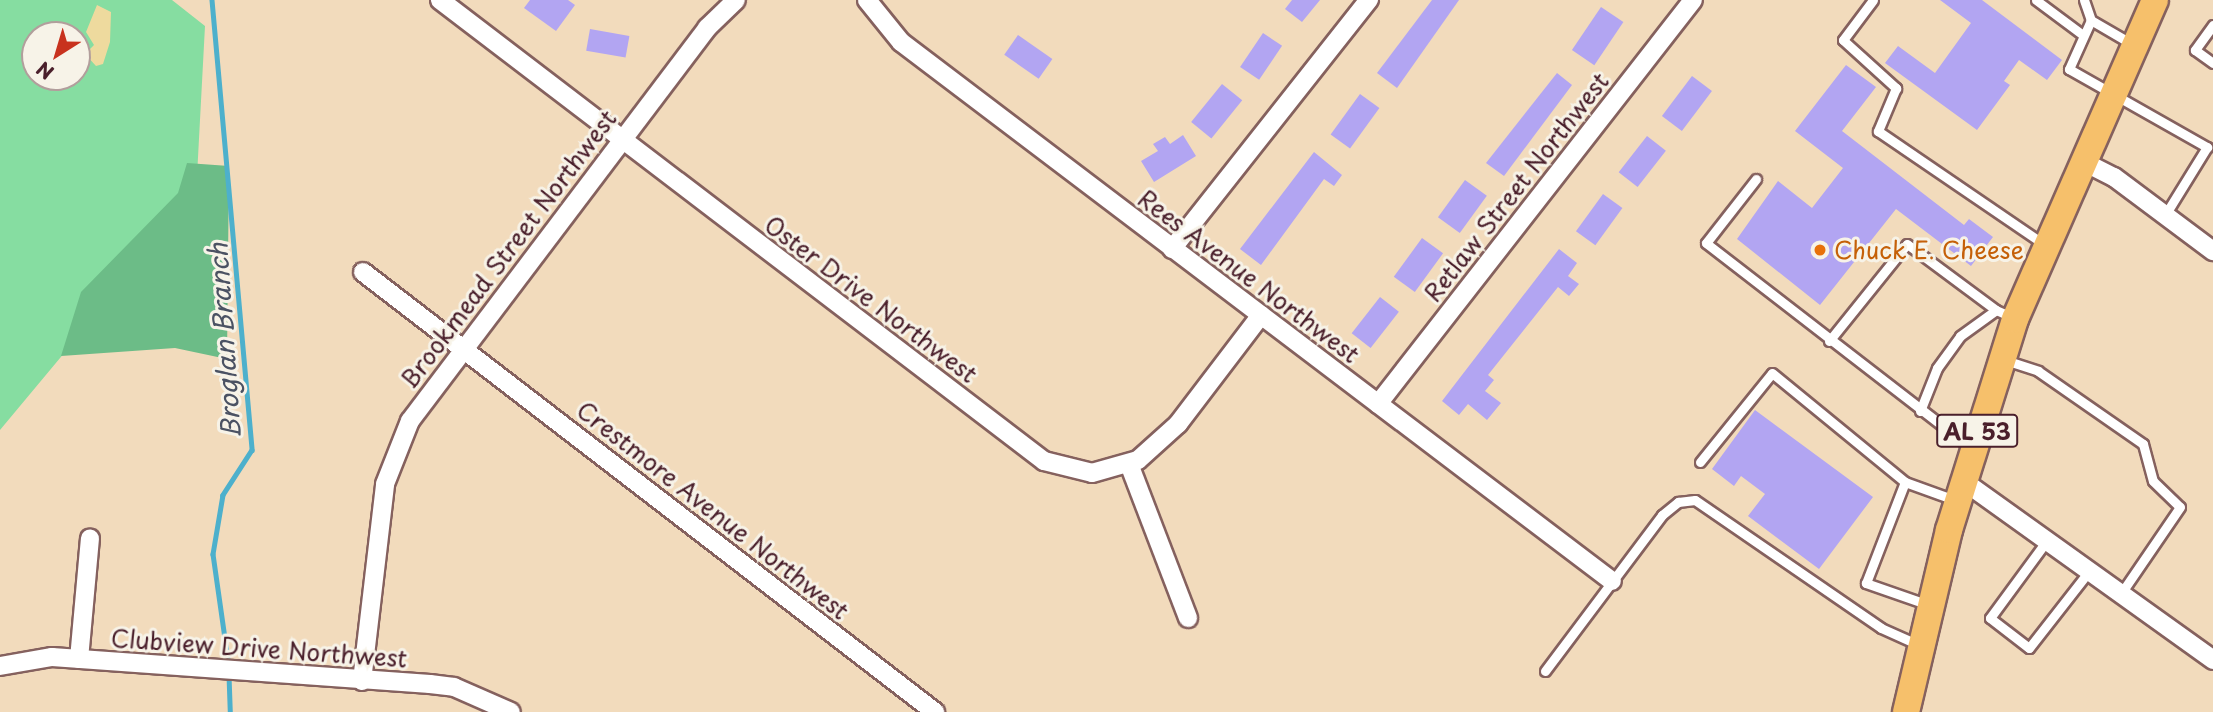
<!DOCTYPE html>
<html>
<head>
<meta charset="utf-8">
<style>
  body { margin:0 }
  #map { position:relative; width:2213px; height:712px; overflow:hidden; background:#f2dbbc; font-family:"Playpen Sans",sans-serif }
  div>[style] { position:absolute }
  .green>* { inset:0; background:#86dda1 }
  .forest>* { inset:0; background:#6cbc87 }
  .sand>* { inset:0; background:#eeda9e }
  .stream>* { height:4.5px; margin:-2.25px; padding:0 2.25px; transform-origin:2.25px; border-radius:2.25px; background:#4db0cc }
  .building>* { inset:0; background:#b2a5f2; transform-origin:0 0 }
  .roads { filter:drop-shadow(2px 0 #85615e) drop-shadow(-2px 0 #85615e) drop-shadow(0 2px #85615e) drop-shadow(0 -2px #85615e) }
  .lane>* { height:9px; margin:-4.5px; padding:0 4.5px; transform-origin:4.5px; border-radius:4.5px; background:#fff }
  .street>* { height:18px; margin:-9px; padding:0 9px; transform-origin:9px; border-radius:9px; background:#fff }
  .primary>* { height:26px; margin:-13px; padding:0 13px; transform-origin:13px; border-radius:13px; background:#f6c06b }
  .dots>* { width:19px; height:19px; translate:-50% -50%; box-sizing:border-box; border:4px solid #f7f3e8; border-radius:50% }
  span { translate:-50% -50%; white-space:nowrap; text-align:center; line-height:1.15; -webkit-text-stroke:6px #f7f3e8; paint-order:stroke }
  .shield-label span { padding:2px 5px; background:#f7f3e8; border:2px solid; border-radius:5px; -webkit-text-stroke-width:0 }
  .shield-label { font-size:23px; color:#4a1f2b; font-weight:700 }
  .street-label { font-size:24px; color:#4a1f2b }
  .food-label { font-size:24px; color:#c56008 }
  .left { translate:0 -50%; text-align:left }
  .water-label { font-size:26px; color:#4b5263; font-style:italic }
  .north { position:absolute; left:21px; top:21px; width:70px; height:70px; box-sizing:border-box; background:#f7f3e8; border:2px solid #b29e9c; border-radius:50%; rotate:217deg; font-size:19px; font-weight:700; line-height:28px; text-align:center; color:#4a1f2b }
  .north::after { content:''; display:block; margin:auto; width:24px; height:32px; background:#c8321e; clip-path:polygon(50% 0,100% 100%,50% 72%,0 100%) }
</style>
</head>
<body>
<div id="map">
  <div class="green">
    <i style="clip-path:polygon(evenodd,0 0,172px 0,205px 26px,196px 195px,0 430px,0 0,35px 35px,77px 35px,77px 77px,35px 77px,35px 35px)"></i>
  </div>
  <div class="forest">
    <i style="clip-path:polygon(187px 163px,229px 166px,227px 359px,175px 348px,61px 356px,81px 292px,178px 193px)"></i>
  </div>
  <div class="sand">
    <i style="clip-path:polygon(97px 5px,111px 12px,110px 42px,103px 64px,96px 66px,85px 54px,94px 45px,86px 32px)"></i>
  </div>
  <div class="stream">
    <i style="left:212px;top:0;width:452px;rotate:84.9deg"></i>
    <i style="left:252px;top:450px;width:54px;rotate:122.8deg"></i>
    <i style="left:223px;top:495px;width:60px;rotate:99.6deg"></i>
    <i style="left:213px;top:554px;width:113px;rotate:81.9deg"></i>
    <i style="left:229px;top:675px;width:37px;rotate:88deg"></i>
  </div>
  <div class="building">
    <i style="clip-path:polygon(530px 0,568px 0,575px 5px,556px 31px,524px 8px)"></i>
    <i style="clip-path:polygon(1292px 0,1320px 0,1302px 22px,1285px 9px)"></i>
    <i style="clip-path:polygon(1432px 0,1459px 0,1397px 88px,1377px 73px)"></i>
    <i style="clip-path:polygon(1940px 0,1982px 0,2062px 60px,2047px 80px,2019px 60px,2004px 81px,2010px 85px,1977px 130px,1885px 63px,1898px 46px,1935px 73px,1971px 23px)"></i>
    <i style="left:1601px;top:7px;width:27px;height:52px;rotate:34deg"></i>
    <i style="left:590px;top:29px;width:40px;height:22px;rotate:10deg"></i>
    <i style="left:1263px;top:33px;width:23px;height:41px;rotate:34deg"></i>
    <i style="left:1018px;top:35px;width:42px;height:24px;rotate:35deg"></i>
    <i style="clip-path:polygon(1846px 65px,1876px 87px,1842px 131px,1964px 225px,1969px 219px,1993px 237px,1971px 266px,1896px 209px,1820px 305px,1737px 239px,1778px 181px,1812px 208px,1843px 168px,1795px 131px)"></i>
    <i style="clip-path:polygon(1557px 73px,1572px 85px,1504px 176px,1486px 163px)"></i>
    <i style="left:1692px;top:76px;width:25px;height:50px;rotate:37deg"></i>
    <i style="left:1222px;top:84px;width:26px;height:49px;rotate:39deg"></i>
    <i style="left:1360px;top:94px;width:24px;height:50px;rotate:36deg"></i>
    <i style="clip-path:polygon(1183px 135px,1196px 156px,1154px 182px,1141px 161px,1158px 151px,1153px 144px,1165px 137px,1170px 144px)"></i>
    <i style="left:1647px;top:136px;width:24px;height:46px;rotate:38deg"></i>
    <i style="clip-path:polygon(1314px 152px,1342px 175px,1334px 186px,1324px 179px,1261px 265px,1240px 249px)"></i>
    <i style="left:1465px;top:180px;width:27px;height:46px;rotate:36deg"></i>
    <i style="left:1603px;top:194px;width:24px;height:46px;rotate:36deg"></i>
    <i style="left:1422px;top:238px;width:26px;height:48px;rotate:36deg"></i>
    <i style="clip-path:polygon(1559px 249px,1577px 263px,1568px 276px,1579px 284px,1569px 296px,1558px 287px,1488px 375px,1494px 380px,1485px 391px,1501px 403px,1487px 420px,1468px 404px,1459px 415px,1442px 401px)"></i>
    <i style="left:1380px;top:297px;width:24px;height:46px;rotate:38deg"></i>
    <i style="clip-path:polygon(1755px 410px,1873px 497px,1819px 569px,1748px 516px,1765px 494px,1741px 476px,1734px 486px,1712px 469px)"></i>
  </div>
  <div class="roads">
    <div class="lane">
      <i style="left:1873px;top:0;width:50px;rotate:126.9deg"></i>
      <i style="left:1843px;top:40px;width:72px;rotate:42.2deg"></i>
      <i style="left:1896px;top:88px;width:47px;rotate:112.7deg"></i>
      <i style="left:1878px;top:131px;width:202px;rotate:34.3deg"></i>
      <i style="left:2036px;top:0;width:59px;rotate:36.7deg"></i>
      <i style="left:2084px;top:0;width:21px;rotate:71deg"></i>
      <i style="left:2213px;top:25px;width:31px;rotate:126deg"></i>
      <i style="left:2195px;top:50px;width:22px;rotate:36deg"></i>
      <i style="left:2132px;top:44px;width:48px;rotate:-149.7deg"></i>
      <i style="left:2091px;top:20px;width:54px;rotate:114.2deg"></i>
      <i style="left:2069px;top:69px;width:159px;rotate:29.5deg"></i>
      <i style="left:2207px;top:147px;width:80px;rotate:121.7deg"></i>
      <i style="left:1756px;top:179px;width:81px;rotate:128deg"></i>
      <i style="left:1706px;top:243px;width:335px;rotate:37.7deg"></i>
      <i style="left:1829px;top:341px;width:124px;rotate:-51.2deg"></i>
      <i style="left:1907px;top:244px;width:111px;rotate:36.6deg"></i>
      <i style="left:2005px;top:360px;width:35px;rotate:18deg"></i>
      <i style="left:2038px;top:371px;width:128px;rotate:34.8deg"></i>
      <i style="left:2143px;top:444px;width:38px;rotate:75deg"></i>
      <i style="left:2153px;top:481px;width:37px;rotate:44deg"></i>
      <i style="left:2180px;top:507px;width:103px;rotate:124.3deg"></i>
      <i style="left:1920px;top:411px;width:46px;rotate:-68.4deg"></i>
      <i style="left:1937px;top:368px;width:39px;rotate:-54deg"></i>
      <i style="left:1960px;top:336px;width:44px;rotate:-35.8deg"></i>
      <i style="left:1996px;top:310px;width:20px;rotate:24deg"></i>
      <i style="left:1700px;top:462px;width:114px;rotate:-51deg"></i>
      <i style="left:1772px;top:373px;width:172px;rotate:39.3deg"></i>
      <i style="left:2048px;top:539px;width:98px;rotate:126.3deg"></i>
      <i style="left:1990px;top:618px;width:49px;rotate:37.6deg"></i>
      <i style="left:2029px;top:648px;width:99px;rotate:-52deg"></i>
      <i style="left:1929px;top:605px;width:67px;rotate:-160.8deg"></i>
      <i style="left:1866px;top:583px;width:108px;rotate:-68.9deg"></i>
      <i style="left:1905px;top:482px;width:53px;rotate:19.8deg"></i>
      <i style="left:1545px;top:671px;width:195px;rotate:-53.1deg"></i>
      <i style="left:1662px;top:515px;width:21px;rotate:-39deg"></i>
      <i style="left:1678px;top:502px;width:17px;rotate:-7deg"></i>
      <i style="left:1695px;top:500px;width:226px;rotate:34.5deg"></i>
      <i style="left:1881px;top:628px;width:42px;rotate:24.1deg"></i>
    </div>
    <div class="street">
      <i style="left:440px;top:0;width:760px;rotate:37.35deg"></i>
      <i style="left:1044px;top:461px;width:49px;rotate:14deg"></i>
      <i style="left:1092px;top:473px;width:48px;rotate:-15.8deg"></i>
      <i style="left:1138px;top:460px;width:54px;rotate:-42deg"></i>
      <i style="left:1178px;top:424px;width:137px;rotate:-52.7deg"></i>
      <i style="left:867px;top:0;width:54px;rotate:51deg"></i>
      <i style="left:901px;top:42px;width:892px;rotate:37.17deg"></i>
      <i style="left:2082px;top:161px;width:36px;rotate:27deg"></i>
      <i style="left:2114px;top:177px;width:124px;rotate:36.8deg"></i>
      <i style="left:1172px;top:249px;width:318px;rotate:-51.7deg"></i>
      <i style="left:363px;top:272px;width:722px;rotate:37.57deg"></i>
      <i style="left:1378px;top:404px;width:512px;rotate:-52.06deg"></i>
      <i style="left:1129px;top:464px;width:165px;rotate:69deg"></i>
      <i style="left:1962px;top:480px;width:309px;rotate:35.6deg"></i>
      <i style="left:79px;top:659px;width:121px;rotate:-84.8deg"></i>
      <i style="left:0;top:666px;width:53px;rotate:-9.8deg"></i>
      <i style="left:52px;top:657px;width:379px;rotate:4.1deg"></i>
      <i style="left:430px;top:684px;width:24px;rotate:7deg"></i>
      <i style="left:454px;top:687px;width:62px;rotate:23.7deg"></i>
      <i style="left:362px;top:681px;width:198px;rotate:-83.3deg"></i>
      <i style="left:385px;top:484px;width:68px;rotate:-68.4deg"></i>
      <i style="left:410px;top:421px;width:493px;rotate:-52.9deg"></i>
      <i style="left:707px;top:28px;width:40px;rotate:-44deg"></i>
    </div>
    <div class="primary">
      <i style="left:1906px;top:712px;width:187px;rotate:-76.7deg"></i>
      <i style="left:1949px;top:530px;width:221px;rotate:-72.6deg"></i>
      <i style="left:2015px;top:319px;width:348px;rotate:-66.3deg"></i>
    </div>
  </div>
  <div class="dots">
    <i style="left:1820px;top:250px;background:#e8710a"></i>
  </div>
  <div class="shield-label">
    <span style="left:1977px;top:431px">AL 53</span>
  </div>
  <div class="street-label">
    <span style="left:1516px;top:187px;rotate:-52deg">Retlaw Street Northwest</span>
    <span style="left:508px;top:249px;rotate:-53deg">Brookmead Street Northwest</span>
    <span style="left:1249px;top:276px;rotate:37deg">Rees Avenue Northwest</span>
    <span style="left:871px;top:299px;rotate:37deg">Oster Drive Northwest</span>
    <span style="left:713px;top:510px;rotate:38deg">Crestmore Avenue Northwest</span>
    <span style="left:259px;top:648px;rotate:4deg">Clubview Drive Northwest</span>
  </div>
  <div class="food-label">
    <span class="left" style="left:1834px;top:250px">Chuck E. Cheese</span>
  </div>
  <div class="water-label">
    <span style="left:224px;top:341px;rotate:-94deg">Broglan Branch</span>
  </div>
  <div class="north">N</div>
</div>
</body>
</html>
